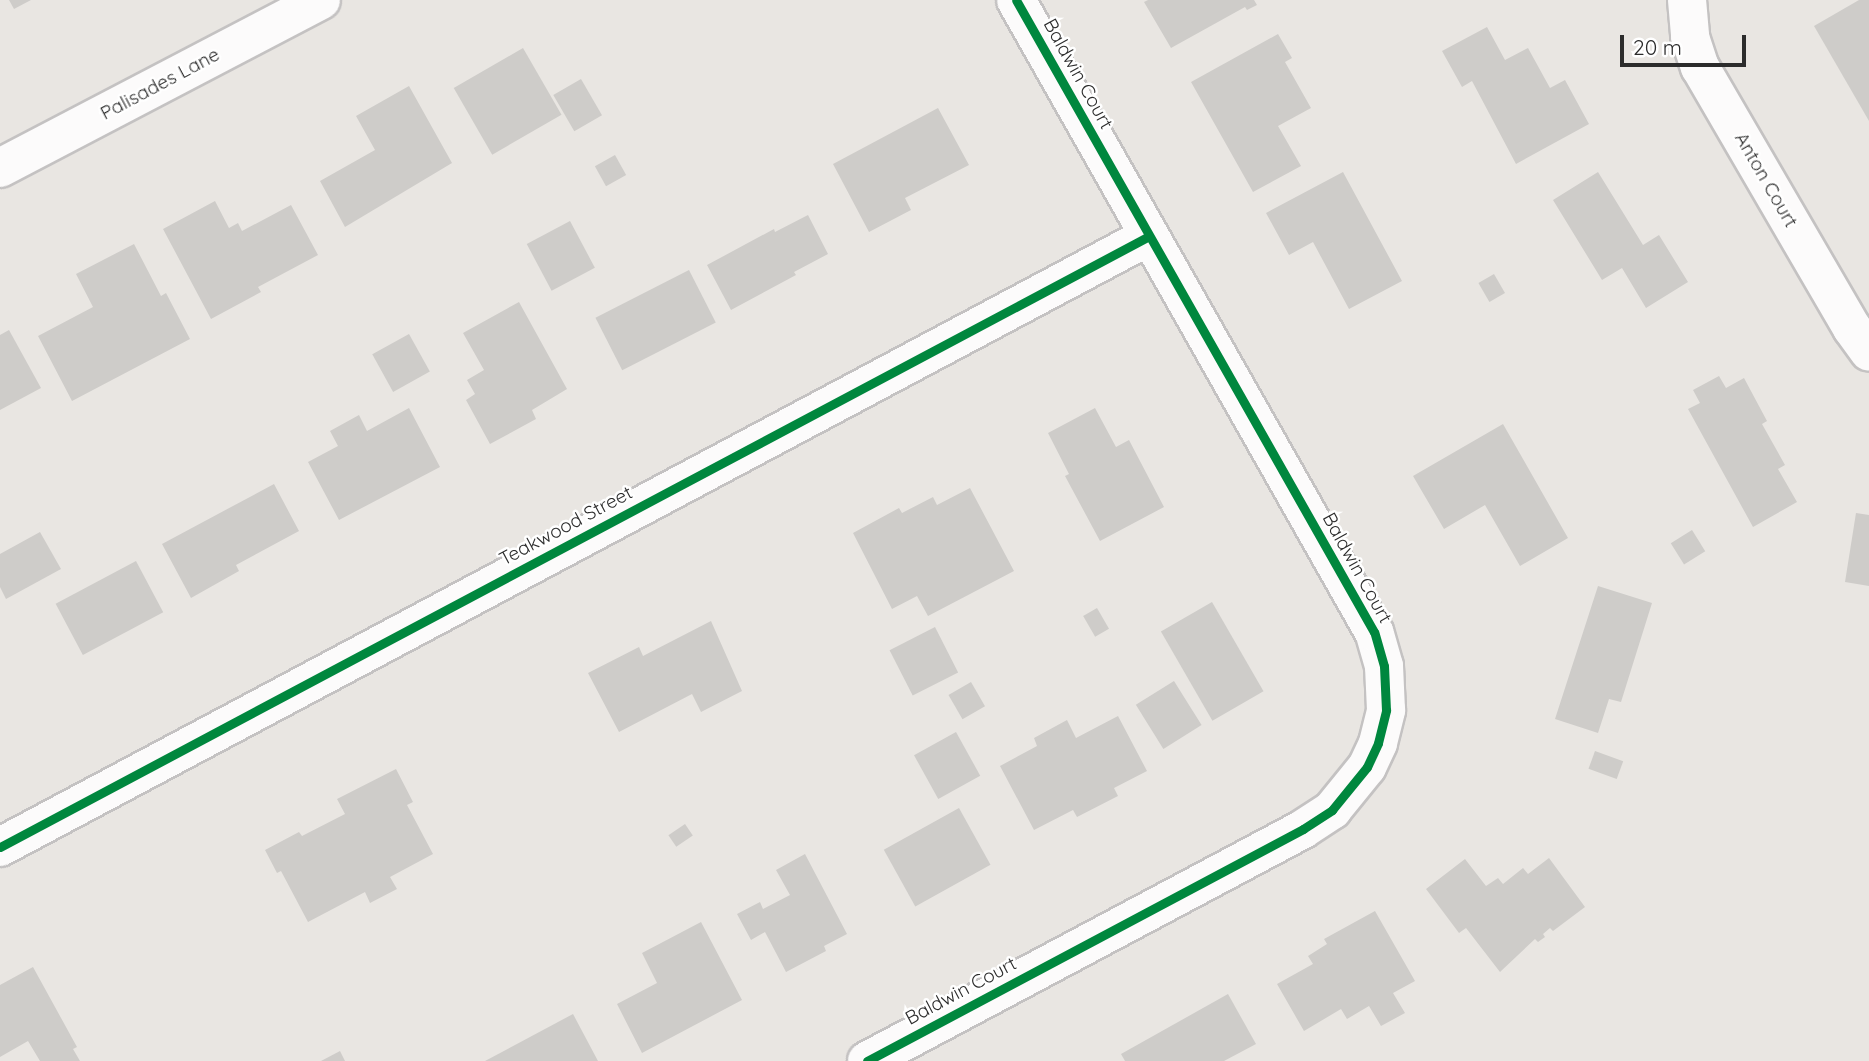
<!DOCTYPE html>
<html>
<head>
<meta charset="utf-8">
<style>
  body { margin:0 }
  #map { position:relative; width:1869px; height:1061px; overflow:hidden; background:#e9e6e2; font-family:Quicksand,sans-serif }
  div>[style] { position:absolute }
  .building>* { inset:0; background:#ceccc9; transform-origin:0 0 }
  .roads { filter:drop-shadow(2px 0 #c4c2c2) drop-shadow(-2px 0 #c4c2c2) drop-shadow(0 2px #c4c2c2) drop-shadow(0 -2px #c4c2c2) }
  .minor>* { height:38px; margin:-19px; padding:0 19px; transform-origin:19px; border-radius:19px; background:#fcfbfb }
  .cycleway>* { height:9px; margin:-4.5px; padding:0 4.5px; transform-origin:4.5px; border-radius:4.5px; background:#00873e }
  span { translate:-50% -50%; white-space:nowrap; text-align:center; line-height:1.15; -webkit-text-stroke:5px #fff; paint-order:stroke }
  .street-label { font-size:19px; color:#2c2c2c }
  .scale { position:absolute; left:1620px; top:35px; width:126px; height:32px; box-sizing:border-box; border:4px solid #2c2c2c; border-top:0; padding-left:9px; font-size:21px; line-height:24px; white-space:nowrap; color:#2c2c2c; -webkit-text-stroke:5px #fff; paint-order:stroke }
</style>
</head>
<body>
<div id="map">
  <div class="building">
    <i style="clip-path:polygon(9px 0,31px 0,14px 9px)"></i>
    <i style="clip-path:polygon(1148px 0,1254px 0,1257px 5px,1247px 10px,1245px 7px,1171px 48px,1144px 2px)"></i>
    <i style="clip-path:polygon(1859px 0,1869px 0,1869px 121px,1814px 26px)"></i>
    <i style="clip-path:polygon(1487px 27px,1505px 60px,1528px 48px,1550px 88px,1565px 80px,1589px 124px,1516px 164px,1472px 81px,1462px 87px,1442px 51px)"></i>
    <i style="clip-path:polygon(1278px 34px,1292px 58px,1285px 62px,1311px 108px,1278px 126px,1301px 166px,1253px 192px,1191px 82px)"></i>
    <i style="left:523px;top:48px;width:77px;height:80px;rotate:60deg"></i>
    <i style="left:581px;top:79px;width:42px;height:32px;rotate:60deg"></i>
    <i style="clip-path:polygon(409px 86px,452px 163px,345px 227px,320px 181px,375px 150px,356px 116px)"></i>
    <i style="clip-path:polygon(938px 108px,969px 165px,905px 198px,911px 210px,869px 232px,833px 164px)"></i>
    <i style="left:615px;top:155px;width:23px;height:23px;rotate:61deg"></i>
    <i style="clip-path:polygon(1343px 172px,1402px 281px,1349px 309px,1313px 242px,1289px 255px,1266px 213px)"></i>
    <i style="clip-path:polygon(1598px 172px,1643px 245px,1659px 235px,1688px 282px,1646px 308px,1622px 268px,1602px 280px,1553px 200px)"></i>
    <i style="clip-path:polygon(215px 201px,229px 228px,238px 223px,242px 231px,291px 205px,318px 255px,258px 287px,261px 292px,211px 319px,163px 229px)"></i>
    <i style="clip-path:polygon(808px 215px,828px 254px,794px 272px,796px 275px,731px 310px,707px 265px,774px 229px,775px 232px)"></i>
    <i style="left:570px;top:221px;width:53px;height:49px;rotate:62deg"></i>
    <i style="clip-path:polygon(134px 244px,161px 296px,166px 293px,190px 339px,72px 401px,38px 336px,93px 307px,76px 274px)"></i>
    <i style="left:689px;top:270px;width:59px;height:105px;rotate:63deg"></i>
    <i style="left:1494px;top:274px;width:22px;height:18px;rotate:60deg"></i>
    <i style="clip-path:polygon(519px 302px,567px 389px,532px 410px,536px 419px,490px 444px,466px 400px,475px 394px,467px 380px,484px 370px,463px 333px)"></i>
    <i style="clip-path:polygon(9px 330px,41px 388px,0 410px,0 335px)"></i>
    <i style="left:409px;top:334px;width:43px;height:42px;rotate:61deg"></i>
    <i style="clip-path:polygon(1719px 376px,1726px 388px,1744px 378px,1767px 421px,1762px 424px,1785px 465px,1778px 469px,1797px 502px,1753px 527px,1688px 409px,1700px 403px,1693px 390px)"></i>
    <i style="clip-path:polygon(409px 408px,440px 467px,339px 520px,308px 462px,338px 446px,330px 431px,359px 415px,367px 431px)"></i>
    <i style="clip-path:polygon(1095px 408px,1116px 447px,1129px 440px,1164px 507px,1100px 541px,1065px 476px,1069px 474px,1048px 433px)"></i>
    <i style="clip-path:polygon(1503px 424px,1568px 538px,1520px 566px,1485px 505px,1444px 529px,1413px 476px)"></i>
    <i style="clip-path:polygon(274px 484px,299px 531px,236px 565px,239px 571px,191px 598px,162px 544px)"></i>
    <i style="clip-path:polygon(970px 488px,1014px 571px,928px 616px,917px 596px,892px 609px,853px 533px,899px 508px,902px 513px,933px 497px,937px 505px)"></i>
    <i style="clip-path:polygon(1856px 513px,1869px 515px,1869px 586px,1845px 582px)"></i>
    <i style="left:1692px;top:530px;width:25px;height:25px;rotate:58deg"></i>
    <i style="clip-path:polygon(40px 532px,61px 569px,6px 599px,0 587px,0 554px)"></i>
    <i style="left:136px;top:561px;width:58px;height:91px;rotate:62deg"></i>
    <i style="clip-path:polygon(1598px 586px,1652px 603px,1621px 702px,1609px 699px,1598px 733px,1555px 719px)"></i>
    <i style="left:1212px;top:602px;width:103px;height:59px;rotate:60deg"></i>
    <i style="left:1097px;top:608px;width:24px;height:16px;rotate:60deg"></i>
    <i style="clip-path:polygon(711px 621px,742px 691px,701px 712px,692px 694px,619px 732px,588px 673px,639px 647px,643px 656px)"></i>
    <i style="left:935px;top:627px;width:51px;height:51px;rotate:63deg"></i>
    <i style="left:1174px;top:681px;width:52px;height:45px;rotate:58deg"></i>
    <i style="left:971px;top:682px;width:28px;height:26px;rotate:60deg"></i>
    <i style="clip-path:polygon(1118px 716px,1147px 771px,1114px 788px,1118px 796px,1077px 817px,1073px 810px,1034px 830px,1000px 766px,1037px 746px,1034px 738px,1067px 720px,1076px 738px)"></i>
    <i style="left:956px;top:732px;width:50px;height:48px;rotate:61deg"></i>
    <i style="left:1595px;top:751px;width:30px;height:19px;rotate:20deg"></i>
    <i style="clip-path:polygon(396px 769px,413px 802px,407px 805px,433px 854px,390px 877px,397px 889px,370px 903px,365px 892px,308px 922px,281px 871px,277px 873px,265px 850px,299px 832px,302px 836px,345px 814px,337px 799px)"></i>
    <i style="left:959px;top:808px;width:65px;height:86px;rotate:61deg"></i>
    <i style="left:685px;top:824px;width:14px;height:20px;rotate:56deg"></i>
    <i style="clip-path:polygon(805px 854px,847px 934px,824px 946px,826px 951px,786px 972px,765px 932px,751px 940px,737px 914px,760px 902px,763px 909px,790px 895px,776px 870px)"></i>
    <i style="clip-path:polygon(1549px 858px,1585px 907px,1553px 931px,1550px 928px,1543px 934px,1545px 937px,1538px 942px,1535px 939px,1500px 972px,1466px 928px,1459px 933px,1426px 889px,1465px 859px,1486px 886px,1498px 878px,1503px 884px,1523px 868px,1528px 874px)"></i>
    <i style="clip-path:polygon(1375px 911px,1415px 981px,1393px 993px,1405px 1013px,1381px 1026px,1369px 1006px,1347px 1019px,1341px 1009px,1304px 1031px,1277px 984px,1313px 964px,1308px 956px,1327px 944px,1324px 939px)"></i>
    <i style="clip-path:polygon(701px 922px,742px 1000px,642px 1053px,617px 1004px,657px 983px,642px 953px)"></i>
    <i style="clip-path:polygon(33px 967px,77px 1047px,73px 1049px,80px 1061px,40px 1061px,28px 1041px,0 1057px,0 985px)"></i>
    <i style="clip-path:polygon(1228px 994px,1256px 1044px,1224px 1061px,1125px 1061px,1121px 1054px)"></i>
    <i style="clip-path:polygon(573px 1014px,598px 1061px,485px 1061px)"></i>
    <i style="clip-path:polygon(340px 1051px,345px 1061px,321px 1061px)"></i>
  </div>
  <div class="roads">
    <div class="minor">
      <i style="left:1687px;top:0;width:37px;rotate:85deg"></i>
      <i style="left:1690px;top:37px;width:32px;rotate:72deg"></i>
      <i style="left:1700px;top:67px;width:302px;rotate:59.8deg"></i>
      <i style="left:1852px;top:328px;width:29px;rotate:54deg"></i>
      <i style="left:0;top:168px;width:362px;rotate:-27.6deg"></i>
      <i style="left:0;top:847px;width:1301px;rotate:-28deg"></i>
      <i style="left:867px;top:1061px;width:494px;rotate:-28deg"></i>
      <i style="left:1303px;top:829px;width:35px;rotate:-33deg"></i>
      <i style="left:1332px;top:810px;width:55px;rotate:-50.9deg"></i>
      <i style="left:1367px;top:767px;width:26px;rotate:-65deg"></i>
      <i style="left:1378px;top:743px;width:34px;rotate:-76deg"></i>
      <i style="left:1386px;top:710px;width:44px;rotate:-92.6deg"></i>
      <i style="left:1384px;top:666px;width:35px;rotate:-106deg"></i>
      <i style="left:1374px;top:632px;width:726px;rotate:-119.53deg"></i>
    </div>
  </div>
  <div class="cycleway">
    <i style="left:0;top:847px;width:1301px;rotate:-28deg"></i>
    <i style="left:867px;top:1061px;width:494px;rotate:-28deg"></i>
    <i style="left:1303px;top:829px;width:35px;rotate:-33deg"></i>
    <i style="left:1332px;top:810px;width:55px;rotate:-50.9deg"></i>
    <i style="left:1367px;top:767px;width:26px;rotate:-65deg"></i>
    <i style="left:1378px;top:743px;width:34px;rotate:-76deg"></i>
    <i style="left:1386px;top:710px;width:44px;rotate:-92.6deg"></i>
    <i style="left:1384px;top:666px;width:35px;rotate:-106deg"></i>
    <i style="left:1374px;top:632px;width:726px;rotate:-119.53deg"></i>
  </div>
  <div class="street-label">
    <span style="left:1078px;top:74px;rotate:61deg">Baldwin Court</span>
    <span style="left:160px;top:84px;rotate:-28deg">Palisades Lane</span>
    <span style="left:1766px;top:180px;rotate:60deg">Anton Court</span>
    <span style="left:566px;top:526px;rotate:-28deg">Teakwood Street</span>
    <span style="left:1357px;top:568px;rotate:61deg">Baldwin Court</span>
    <span style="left:961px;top:991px;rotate:-28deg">Baldwin Court</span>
  </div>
  <div class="scale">20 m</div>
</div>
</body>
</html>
